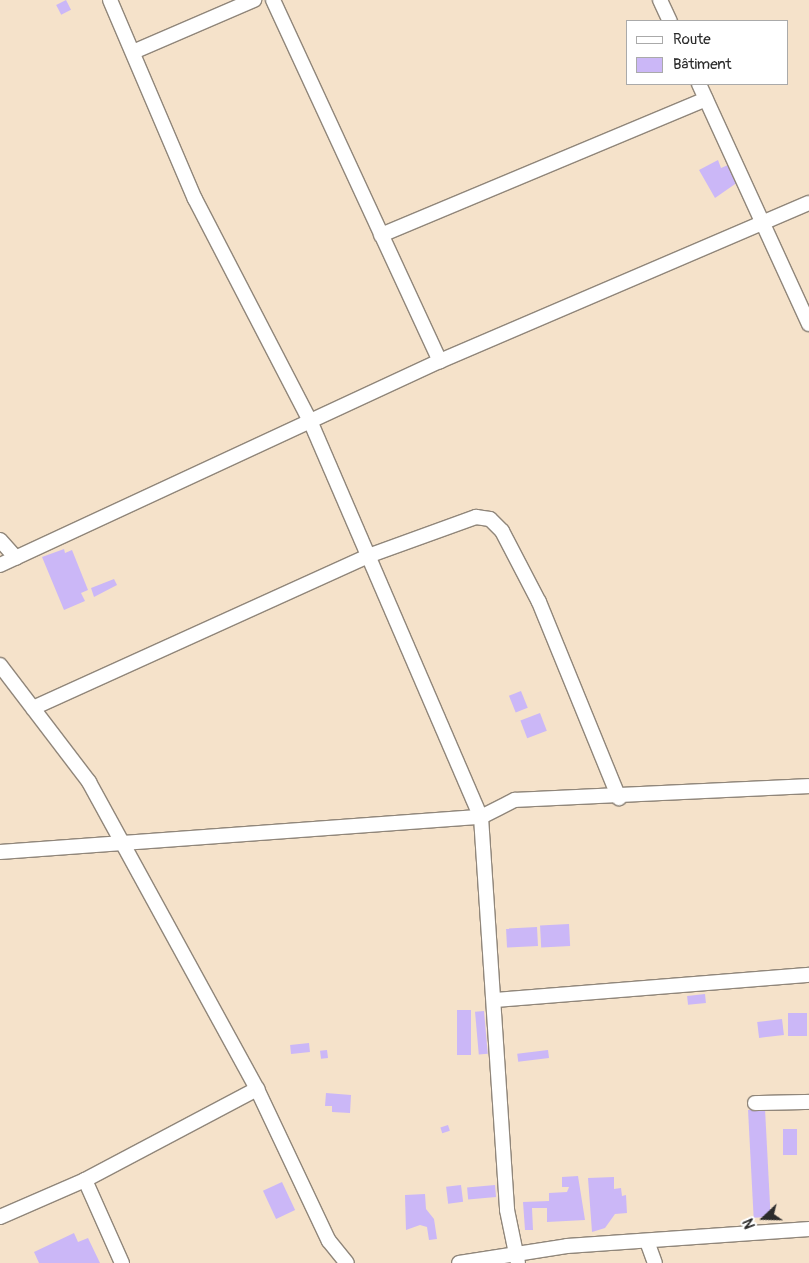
<!DOCTYPE html>
<html>
<head>
<meta charset="utf-8">
<style>
  body { margin:0 }
  #map { position:relative; width:809px; height:1263px; overflow:hidden; background:#f5e2ca; font-family:Pangolin,sans-serif }
  div>[style] { position:absolute }
  .building>* { inset:0; background:#cbb7f7; transform-origin:0 0 }
  .roads { filter:drop-shadow(1px 0 #90867a) drop-shadow(-1px 0 #90867a) drop-shadow(0 1px #90867a) drop-shadow(0 -1px #90867a) }
  .street>* { height:14px; margin:-7px; padding:0 7px; transform-origin:7px; border-radius:7px; background:#fff }
  span { translate:-50% -50%; white-space:nowrap; text-align:center; line-height:1.15; -webkit-text-stroke:4.5px #fff; paint-order:stroke }
  .legend { position:absolute; left:626px; top:20px; width:162px; height:65px; box-sizing:border-box; background:#fff; border:1px solid #aaa; margin:0; padding:6px 9px; list-style:none; font-size:15px; color:#2b2b2b }
  .legend li { display:flex; align-items:center; gap:10px; height:25px }
  .legend b { width:25px; border:1px solid #aaa }
  .north { position:absolute; left:739px; top:1193px; width:50px; height:50px; -webkit-text-stroke:4px #fff; paint-order:stroke; rotate:249deg; font-size:14px; font-weight:700; line-height:20px; text-align:center; color:#2b2b2b }
  .north::after { content:''; display:block; margin:auto; width:18px; height:22px; background:#2b2b2b; clip-path:polygon(50% 0,100% 100%,50% 72%,0 100%) }
</style>
</head>
<body>
<div id="map">
  <div class="building">
    <i style="left:66px;top:0;width:11px;height:11px;rotate:63deg"></i>
    <i style="clip-path:polygon(718px 160px,721px 168px,728px 165px,738px 182px,715px 198px,699px 170px)"></i>
    <i style="clip-path:polygon(64px 549px,65px 553px,72px 550px,88px 590px,81px 593px,85px 601px,64px 610px,42px 557px)"></i>
    <i style="clip-path:polygon(114px 579px,117px 585px,94px 597px,91px 588px)"></i>
    <i style="left:521px;top:691px;width:18px;height:13px;rotate:68deg"></i>
    <i style="left:540px;top:713px;width:19px;height:21px;rotate:69deg"></i>
    <i style="left:569px;top:924px;width:22px;height:29px;rotate:87deg"></i>
    <i style="left:537px;top:927px;width:19px;height:31px;rotate:87deg"></i>
    <i style="left:705px;top:994px;width:9px;height:18px;rotate:84deg"></i>
    <i style="left:457px;top:1010px;width:14px;height:45px"></i>
    <i style="left:484px;top:1011px;width:43px;height:9px;rotate:85deg"></i>
    <i style="left:788px;top:1013px;width:19px;height:23px"></i>
    <i style="left:782px;top:1019px;width:16px;height:25px;rotate:83deg"></i>
    <i style="left:309px;top:1043px;width:9px;height:19px;rotate:84deg"></i>
    <i style="left:327px;top:1050px;width:8px;height:7px;rotate:83deg"></i>
    <i style="left:548px;top:1050px;width:8px;height:31px;rotate:83deg"></i>
    <i style="clip-path:polygon(326px 1093px,351px 1095px,350px 1113px,332px 1112px,332px 1106px,325px 1106px)"></i>
    <i style="left:765px;top:1109px;width:108px;height:17px;rotate:87deg"></i>
    <i style="left:448px;top:1125px;width:6px;height:8px;rotate:72deg"></i>
    <i style="left:783px;top:1129px;width:14px;height:26px"></i>
    <i style="clip-path:polygon(578px 1176px,585px 1220px,547px 1222px,547px 1208px,532px 1208px,533px 1230px,525px 1230px,523px 1202px,549px 1201px,549px 1193px,567px 1192px,569px 1187px,562px 1187px,562px 1177px)"></i>
    <i style="clip-path:polygon(614px 1177px,614px 1189px,621px 1188px,622px 1196px,626px 1195px,627px 1213px,615px 1214px,605px 1228px,592px 1232px,588px 1178px)"></i>
    <i style="left:282px;top:1182px;width:31px;height:21px;rotate:65deg"></i>
    <i style="left:461px;top:1185px;width:17px;height:15px;rotate:83deg"></i>
    <i style="left:495px;top:1185px;width:12px;height:28px;rotate:85deg"></i>
    <i style="clip-path:polygon(425px 1194px,426px 1209px,434px 1219px,437px 1239px,429px 1240px,427px 1227px,420px 1225px,406px 1230px,405px 1195px)"></i>
    <i style="clip-path:polygon(74px 1233px,78px 1242px,88px 1238px,100px 1263px,39px 1263px,34px 1252px)"></i>
  </div>
  <div class="roads">
    <div class="street">
      <i style="left:110px;top:0;width:216px;rotate:66.9deg"></i>
      <i style="left:195px;top:199px;width:252px;rotate:62.6deg"></i>
      <i style="left:311px;top:423px;width:429px;rotate:66.7deg"></i>
      <i style="left:481px;top:817px;width:394px;rotate:86.2deg"></i>
      <i style="left:507px;top:1210px;width:54px;rotate:78.3deg"></i>
      <i style="left:273px;top:0;width:398px;rotate:65.2deg"></i>
      <i style="left:660px;top:0;width:23px;rotate:65deg"></i>
      <i style="left:133px;top:52px;width:132px;rotate:-23.3deg"></i>
      <i style="left:699px;top:84px;width:264px;rotate:65.4deg"></i>
      <i style="left:381px;top:235px;width:352px;rotate:-22.7deg"></i>
      <i style="left:0;top:540px;width:24px;rotate:48deg"></i>
      <i style="left:0;top:565px;width:485px;rotate:-24.9deg"></i>
      <i style="left:440px;top:361px;width:401px;rotate:-23.2deg"></i>
      <i style="left:0;top:665px;width:147px;rotate:52.7deg"></i>
      <i style="left:89px;top:782px;width:350px;rotate:61.3deg"></i>
      <i style="left:257px;top:1089px;width:168px;rotate:64.7deg"></i>
      <i style="left:329px;top:1241px;width:28px;rotate:51deg"></i>
      <i style="left:33px;top:708px;width:368px;rotate:-24.4deg"></i>
      <i style="left:368px;top:556px;width:115px;rotate:-19.9deg"></i>
      <i style="left:476px;top:517px;width:14px;rotate:8deg"></i>
      <i style="left:490px;top:519px;width:17px;rotate:45deg"></i>
      <i style="left:502px;top:531px;width:80px;rotate:62.5deg"></i>
      <i style="left:539px;top:602px;width:212px;rotate:67.8deg"></i>
      <i style="left:0;top:852px;width:482px;rotate:-4.2deg"></i>
      <i style="left:481px;top:817px;width:38px;rotate:-27deg"></i>
      <i style="left:515px;top:800px;width:294px;rotate:-2.7deg"></i>
      <i style="left:496px;top:1000px;width:314px;rotate:-4.6deg"></i>
      <i style="left:755px;top:1103px;width:54px;rotate:-1.1deg"></i>
      <i style="left:85px;top:1180px;width:91px;rotate:66deg"></i>
      <i style="left:0;top:1217px;width:93px;rotate:-23.5deg"></i>
      <i style="left:85px;top:1180px;width:195px;rotate:-27.9deg"></i>
      <i style="left:648px;top:1244px;width:20px;rotate:70deg"></i>
      <i style="left:459px;top:1263px;width:109px;rotate:-8.9deg"></i>
      <i style="left:567px;top:1246px;width:243px;rotate:-4deg"></i>
    </div>
  </div>
  <ul class="legend">
  <li><b style="height:6px;background:#fff"></b>Route</li>
  <li><b style="height:14px;background:#cbb7f7"></b>Bâtiment</li>
  </ul>
  <div class="north">N</div>
</div>
</body>
</html>
